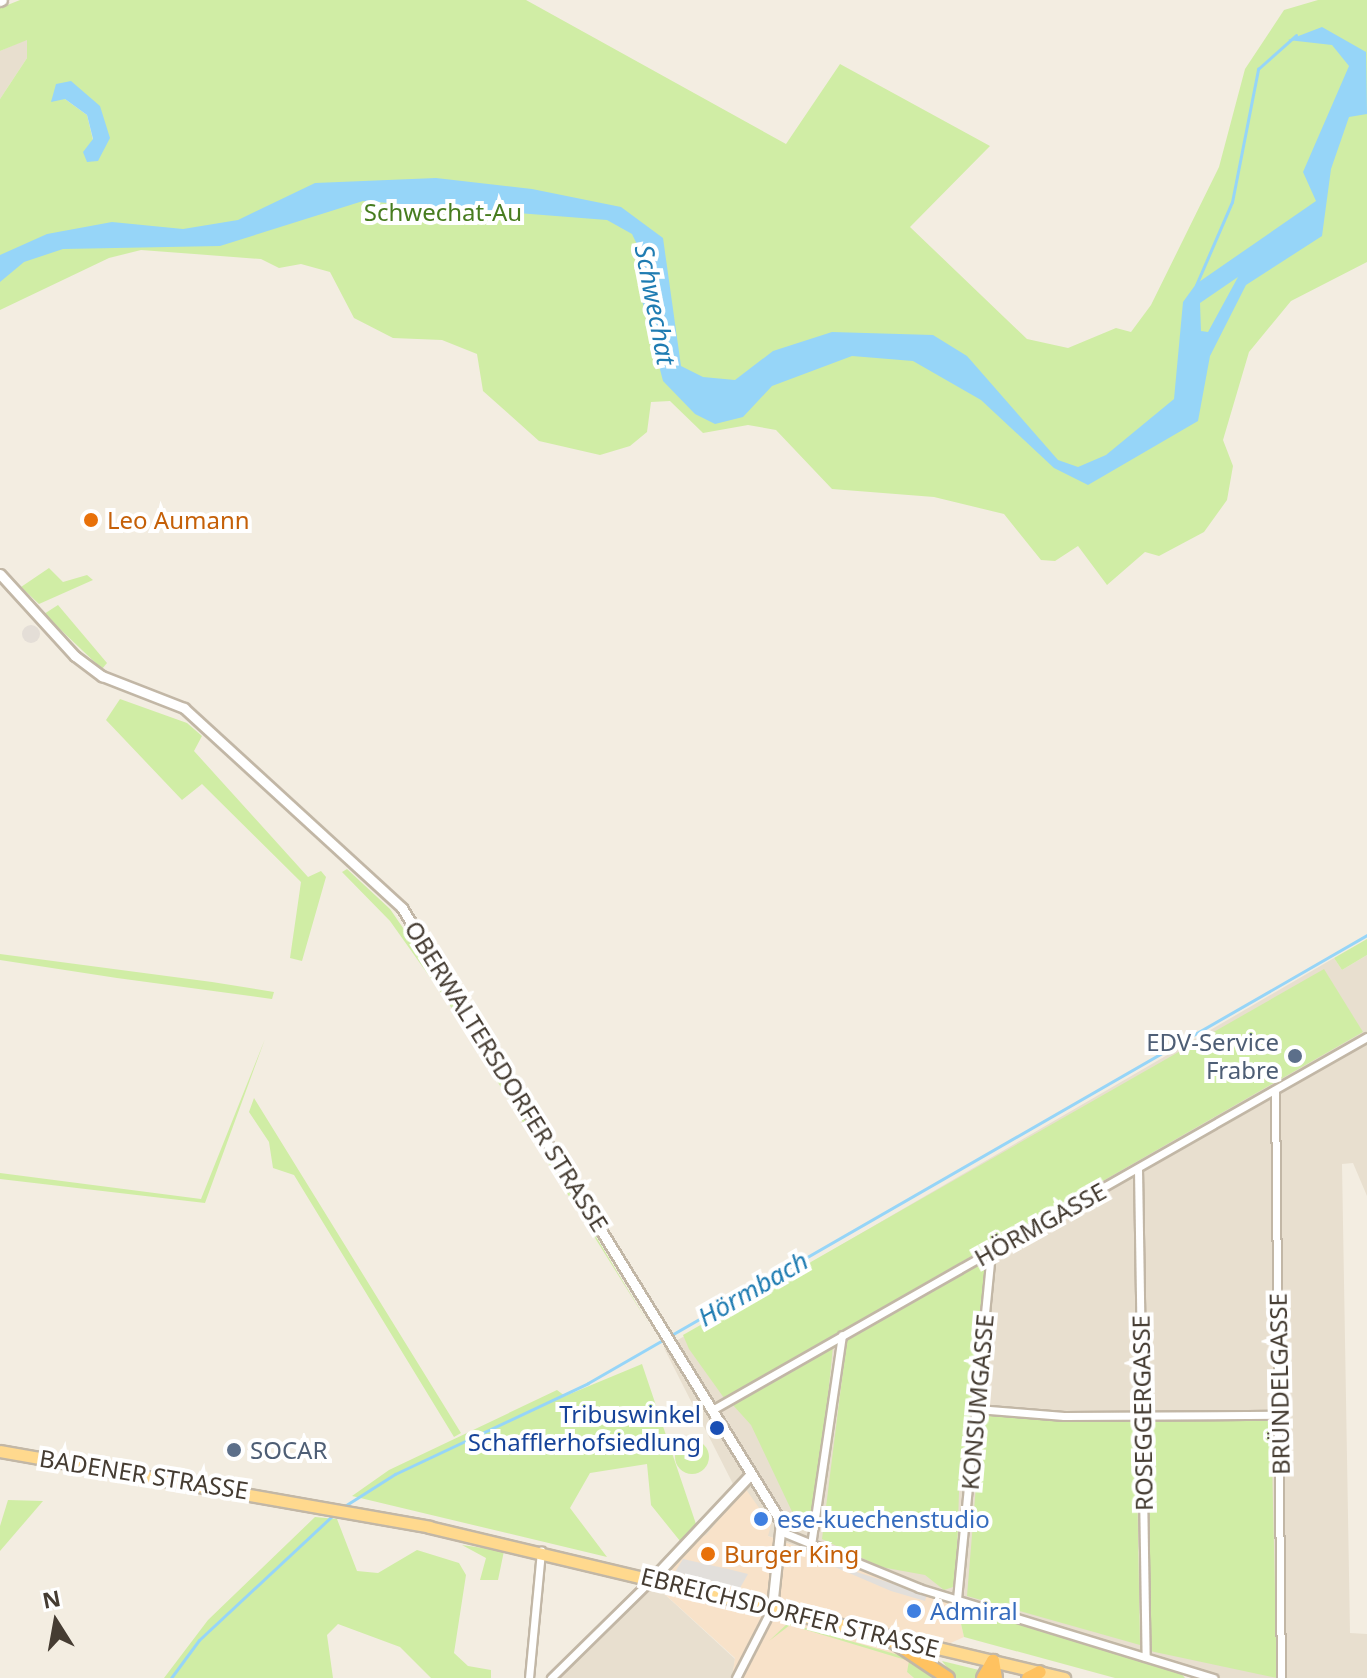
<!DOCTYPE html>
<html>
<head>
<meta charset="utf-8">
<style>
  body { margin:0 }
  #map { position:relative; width:1367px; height:1678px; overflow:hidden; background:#f3ede1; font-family:"Noto Sans",sans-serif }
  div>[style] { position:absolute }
  .residential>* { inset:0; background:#e8dfcf }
  .commercial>* { inset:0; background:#f8e2c9 }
  .industrial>* { inset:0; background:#e4ded7 }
  .round { border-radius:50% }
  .green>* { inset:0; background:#d0eda5 }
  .parking>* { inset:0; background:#e2dfdb }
  .water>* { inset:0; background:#96d5f8 }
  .stream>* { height:3px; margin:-1.5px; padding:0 1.5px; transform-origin:1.5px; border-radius:1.5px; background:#96d5f8 }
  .roads { filter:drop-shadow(2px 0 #c2b7a6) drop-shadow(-2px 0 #c2b7a6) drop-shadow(0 2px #c2b7a6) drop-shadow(0 -2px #c2b7a6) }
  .minor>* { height:7px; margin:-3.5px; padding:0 3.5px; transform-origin:3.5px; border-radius:3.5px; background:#fff }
  .tertiary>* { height:9px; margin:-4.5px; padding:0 4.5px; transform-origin:4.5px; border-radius:4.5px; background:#fff }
  .primary>* { height:11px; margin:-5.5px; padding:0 5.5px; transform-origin:5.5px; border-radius:5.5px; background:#ffd98e }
  .motorway>* { height:12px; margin:-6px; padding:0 6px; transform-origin:6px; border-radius:6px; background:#ffc260 }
  .dots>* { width:22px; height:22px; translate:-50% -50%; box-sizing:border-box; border:4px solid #fff; border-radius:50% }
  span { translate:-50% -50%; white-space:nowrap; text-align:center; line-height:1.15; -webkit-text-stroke:8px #fff; paint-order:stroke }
  .park-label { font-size:24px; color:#477c1f }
  .food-label { font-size:24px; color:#c56008 }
  .left { translate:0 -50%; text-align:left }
  .service-label { font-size:24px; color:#4e5e75 }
  .right { translate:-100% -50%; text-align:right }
  .street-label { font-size:24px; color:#453c32 }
  .transit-label { font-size:24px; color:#164399 }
  .shop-label { font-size:24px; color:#366cbe }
  .water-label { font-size:26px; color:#1f7cb2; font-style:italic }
  .north { position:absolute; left:16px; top:1582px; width:80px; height:80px; -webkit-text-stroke:6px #fff; paint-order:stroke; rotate:349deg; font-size:22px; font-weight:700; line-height:32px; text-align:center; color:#453c32 }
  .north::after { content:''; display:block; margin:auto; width:28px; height:36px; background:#453c32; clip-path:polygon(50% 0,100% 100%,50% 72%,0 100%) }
</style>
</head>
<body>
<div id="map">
  <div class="residential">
    <i style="clip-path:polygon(27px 39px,27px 58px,0 99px,0 51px)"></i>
    <i style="clip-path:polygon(1367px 955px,1367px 1196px,1353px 1163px,1342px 1164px,1350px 1633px,1367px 1634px,1367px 1678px,1204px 1678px,957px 1606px,768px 1536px,655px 1567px,733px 1484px,664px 1348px,1334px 958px,1342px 970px)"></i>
    <i style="clip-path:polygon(646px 1577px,735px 1659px,732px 1678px,544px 1678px)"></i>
  </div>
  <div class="commercial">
    <i style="clip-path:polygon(745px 1488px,771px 1525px,768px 1536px,957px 1606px,964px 1637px,910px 1661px,907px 1672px,914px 1678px,732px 1678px,735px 1658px,646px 1577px,680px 1541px,706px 1535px)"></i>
  </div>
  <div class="industrial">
    <i class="round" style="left:22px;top:625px;width:18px;height:18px"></i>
  </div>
  <div class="green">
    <i style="clip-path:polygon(evenodd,20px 0,526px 0,786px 144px,840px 64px,990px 146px,910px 227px,1027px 339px,1068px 348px,1116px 328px,1131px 332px,1151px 305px,1219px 167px,1245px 69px,1284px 10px,1318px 0,1367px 0,1367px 262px,1291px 301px,1249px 352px,1223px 440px,1233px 466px,1227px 500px,1204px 532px,1159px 556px,1145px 552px,1107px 585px,1078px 546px,1055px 561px,1041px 560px,1004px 514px,934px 497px,832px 489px,776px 430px,748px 425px,703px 433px,670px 401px,651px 402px,647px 432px,630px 446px,600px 455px,539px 441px,483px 391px,477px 354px,442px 340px,393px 338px,354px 318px,330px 272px,301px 264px,279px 268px,261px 259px,141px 250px,109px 258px,0 310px,0 99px,27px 58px,27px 40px,0 51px,0 8px,20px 0,65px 99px,100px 106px,98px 161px,87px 115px,65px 99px)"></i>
    <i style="clip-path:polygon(49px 568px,63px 582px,87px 575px,93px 580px,39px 604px,21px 587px)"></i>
    <i style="clip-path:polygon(58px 605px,107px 663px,102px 669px,44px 614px)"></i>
    <i style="clip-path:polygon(120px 699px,187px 723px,202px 736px,194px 751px,308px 877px,321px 871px,326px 877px,302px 961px,290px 958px,301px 882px,202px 784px,182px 800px,106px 720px)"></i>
    <i style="clip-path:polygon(347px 869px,390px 909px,454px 1002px,650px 1326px,449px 1004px,390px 921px,342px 872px)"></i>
    <i style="clip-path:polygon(1367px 939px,1367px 955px,1342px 970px,1334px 958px)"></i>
    <i style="clip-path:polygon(0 954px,212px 982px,274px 992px,272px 999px,117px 978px,0 960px)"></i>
    <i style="clip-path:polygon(1324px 969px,1363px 1032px,724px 1398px,689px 1349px,683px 1335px)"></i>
    <i style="clip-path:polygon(265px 1039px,205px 1203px,0 1179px,0 1173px,201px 1199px)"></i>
    <i style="clip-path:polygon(254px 1098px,461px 1433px,454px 1437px,294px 1175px,273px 1168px,269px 1142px,249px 1112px)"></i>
    <i style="clip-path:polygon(978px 1264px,985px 1268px,968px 1443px,960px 1461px,956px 1586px,944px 1590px,925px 1575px,881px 1567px,822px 1539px,847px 1339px)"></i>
    <i style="clip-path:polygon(833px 1346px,815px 1526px,809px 1529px,796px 1520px,751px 1425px,732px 1404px)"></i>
    <i style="clip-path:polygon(642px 1364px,696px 1524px,680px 1541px,651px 1505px,647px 1464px,590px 1473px,570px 1508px,607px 1557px,352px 1496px,389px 1470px,557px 1390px,565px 1396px)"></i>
    <i style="clip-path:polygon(982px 1413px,1136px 1422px,1140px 1645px,967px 1596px)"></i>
    <i style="clip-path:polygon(1271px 1418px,1277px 1678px,1150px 1651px,1148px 1425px,1154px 1419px)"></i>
    <i class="round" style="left:675px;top:1440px;width:34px;height:34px"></i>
    <i style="clip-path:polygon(8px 1500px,43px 1501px,0 1551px,0 1526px)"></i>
    <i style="clip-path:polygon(315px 1517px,337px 1519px,357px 1571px,378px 1573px,417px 1550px,459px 1563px,466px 1575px,454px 1653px,468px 1666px,491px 1670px,491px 1678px,431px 1678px,400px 1647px,338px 1624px,327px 1635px,333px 1678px,164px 1678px,208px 1620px)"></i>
    <i style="clip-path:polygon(462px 1545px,504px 1551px,498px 1580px,480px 1580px,486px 1558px)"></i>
    <i style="clip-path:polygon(957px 1606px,1180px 1672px,1185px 1678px,1115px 1678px,964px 1637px)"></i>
    <i style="clip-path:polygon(788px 1623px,902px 1656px,942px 1678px,914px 1678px,907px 1672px,909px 1661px,790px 1625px,769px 1641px)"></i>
    <i style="clip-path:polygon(942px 1661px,979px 1670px,977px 1678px,955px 1678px)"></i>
  </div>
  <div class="parking">
    <i style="clip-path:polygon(814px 1558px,927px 1595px,925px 1601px,891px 1591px)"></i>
    <i style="clip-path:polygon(683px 1559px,728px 1569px,748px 1574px,740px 1588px,675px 1572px)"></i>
  </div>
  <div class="water">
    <i style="clip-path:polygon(evenodd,1322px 27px,1366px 52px,1367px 114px,1349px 117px,1331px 169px,1322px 236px,1246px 285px,1210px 356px,1198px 421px,1088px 485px,1054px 468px,981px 400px,913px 361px,852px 356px,772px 386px,743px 417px,715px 424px,695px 414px,663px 381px,642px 300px,643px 257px,632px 234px,607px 220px,363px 201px,220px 246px,63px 249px,24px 262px,0 282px,0 255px,47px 234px,112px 222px,183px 229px,238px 220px,315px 183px,436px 178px,532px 189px,621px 207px,663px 238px,681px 366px,703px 377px,735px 380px,773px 351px,832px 332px,933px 335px,967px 356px,1058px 460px,1078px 467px,1106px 455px,1174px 399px,1183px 302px,1196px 284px,1316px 201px,1303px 172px,1349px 66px,1332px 45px,1288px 40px,1322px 27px,1238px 277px,1208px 332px,1201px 331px,1200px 303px,1238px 277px)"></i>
    <i style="clip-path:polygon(71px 81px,100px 106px,110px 138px,98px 161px,87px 162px,83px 152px,93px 139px,87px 115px,65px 99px,51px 102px,56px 84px)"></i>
  </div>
  <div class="stream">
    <i style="left:1196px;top:285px;width:90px;rotate:-66.6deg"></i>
    <i style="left:1232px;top:202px;width:136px;rotate:-78.9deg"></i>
    <i style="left:1258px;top:69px;width:51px;rotate:-41.8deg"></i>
    <i style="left:343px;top:1507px;width:62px;rotate:-32.4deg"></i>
    <i style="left:395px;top:1474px;width:213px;rotate:-25.2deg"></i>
    <i style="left:588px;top:1383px;width:899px;rotate:-29.9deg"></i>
    <i style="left:171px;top:1678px;width:47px;rotate:-53.6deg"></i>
    <i style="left:199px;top:1640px;width:185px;rotate:-43deg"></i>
  </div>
  <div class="roads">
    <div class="minor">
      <i style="left:1275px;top:1090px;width:588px;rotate:89.42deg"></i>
      <i style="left:1138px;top:1169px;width:488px;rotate:89.1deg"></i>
      <i style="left:977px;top:1409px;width:87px;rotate:4.6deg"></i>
      <i style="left:1064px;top:1416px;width:215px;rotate:-0.3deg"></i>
      <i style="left:712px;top:1410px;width:754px;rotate:-29.66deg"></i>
      <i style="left:785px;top:1533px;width:145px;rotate:22.3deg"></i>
      <i style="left:919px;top:1588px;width:308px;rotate:17deg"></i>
      <i style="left:811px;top:1545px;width:212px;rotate:-81.6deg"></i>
      <i style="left:957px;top:1599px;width:349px;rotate:-84.4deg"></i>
      <i style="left:529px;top:1678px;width:128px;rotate:-84.6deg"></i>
      <i style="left:551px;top:1678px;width:141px;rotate:-44.4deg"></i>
      <i style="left:736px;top:1678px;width:79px;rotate:-62.8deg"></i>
    </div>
    <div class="tertiary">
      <i style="left:0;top:1px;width:2px;rotate:-27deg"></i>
      <i style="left:0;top:574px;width:111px;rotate:47.6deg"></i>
      <i style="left:75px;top:656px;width:34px;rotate:37deg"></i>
      <i style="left:102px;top:676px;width:88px;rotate:21.3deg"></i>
      <i style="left:184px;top:708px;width:296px;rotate:42.5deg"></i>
      <i style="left:402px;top:908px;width:722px;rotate:58.31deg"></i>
      <i style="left:781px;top:1522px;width:86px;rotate:96deg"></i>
      <i style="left:653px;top:1578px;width:143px;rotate:-46.7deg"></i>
    </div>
    <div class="primary">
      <i style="left:0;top:1451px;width:436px;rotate:10deg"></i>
      <i style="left:429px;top:1527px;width:653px;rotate:13.38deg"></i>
    </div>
    <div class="motorway">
      <i style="left:888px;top:1638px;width:72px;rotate:33.7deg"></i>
      <i style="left:993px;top:1661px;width:17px;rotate:80deg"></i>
      <i style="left:983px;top:1678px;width:20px;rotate:-60deg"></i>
      <i style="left:1028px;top:1678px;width:13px;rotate:-27deg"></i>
    </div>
  </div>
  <div class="dots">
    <i style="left:91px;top:520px;background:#e8710a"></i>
    <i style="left:1295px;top:1056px;background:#5c6f8a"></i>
    <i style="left:717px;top:1428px;background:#1a4fb4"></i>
    <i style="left:234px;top:1450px;background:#5c6f8a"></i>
    <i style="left:761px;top:1519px;background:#3f7fe0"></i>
    <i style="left:708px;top:1554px;background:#e8710a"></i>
    <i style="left:914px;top:1611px;background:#3f7fe0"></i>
  </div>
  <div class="park-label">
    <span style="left:443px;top:212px">Schwechat-Au</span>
  </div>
  <div class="food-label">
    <span class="left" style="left:107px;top:520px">Leo Aumann</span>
    <span class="left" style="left:724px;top:1554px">Burger King</span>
  </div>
  <div class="service-label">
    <span class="right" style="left:1279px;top:1056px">EDV-Service<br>Frabre</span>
    <span class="left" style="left:250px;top:1450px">SOCAR</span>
  </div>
  <div class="street-label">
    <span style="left:507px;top:1076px;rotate:58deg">OBERWALTERSDORFER STRASSE</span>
    <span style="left:1040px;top:1224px;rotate:-29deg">HÖRMGASSE</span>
    <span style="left:1279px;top:1384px;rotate:-91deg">BRÜNDELGASSE</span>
    <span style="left:977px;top:1402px;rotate:-85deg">KONSUMGASSE</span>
    <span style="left:1142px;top:1413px;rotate:-91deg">ROSEGGERGASSE</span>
    <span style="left:144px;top:1474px;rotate:9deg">BADENER STRASSE</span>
    <span style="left:790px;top:1612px;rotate:14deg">EBREICHSDORFER STRASSE</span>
  </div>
  <div class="transit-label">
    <span class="right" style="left:701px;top:1428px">Tribuswinkel<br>Schafflerhofsiedlung</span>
  </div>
  <div class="shop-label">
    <span class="left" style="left:777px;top:1519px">ese-kuechenstudio</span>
    <span class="left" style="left:930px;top:1611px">Admiral</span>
  </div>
  <div class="water-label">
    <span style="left:655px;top:305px;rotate:79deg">Schwechat</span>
    <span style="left:753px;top:1289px;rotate:-30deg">Hörmbach</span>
  </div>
  <div class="north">N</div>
</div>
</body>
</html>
